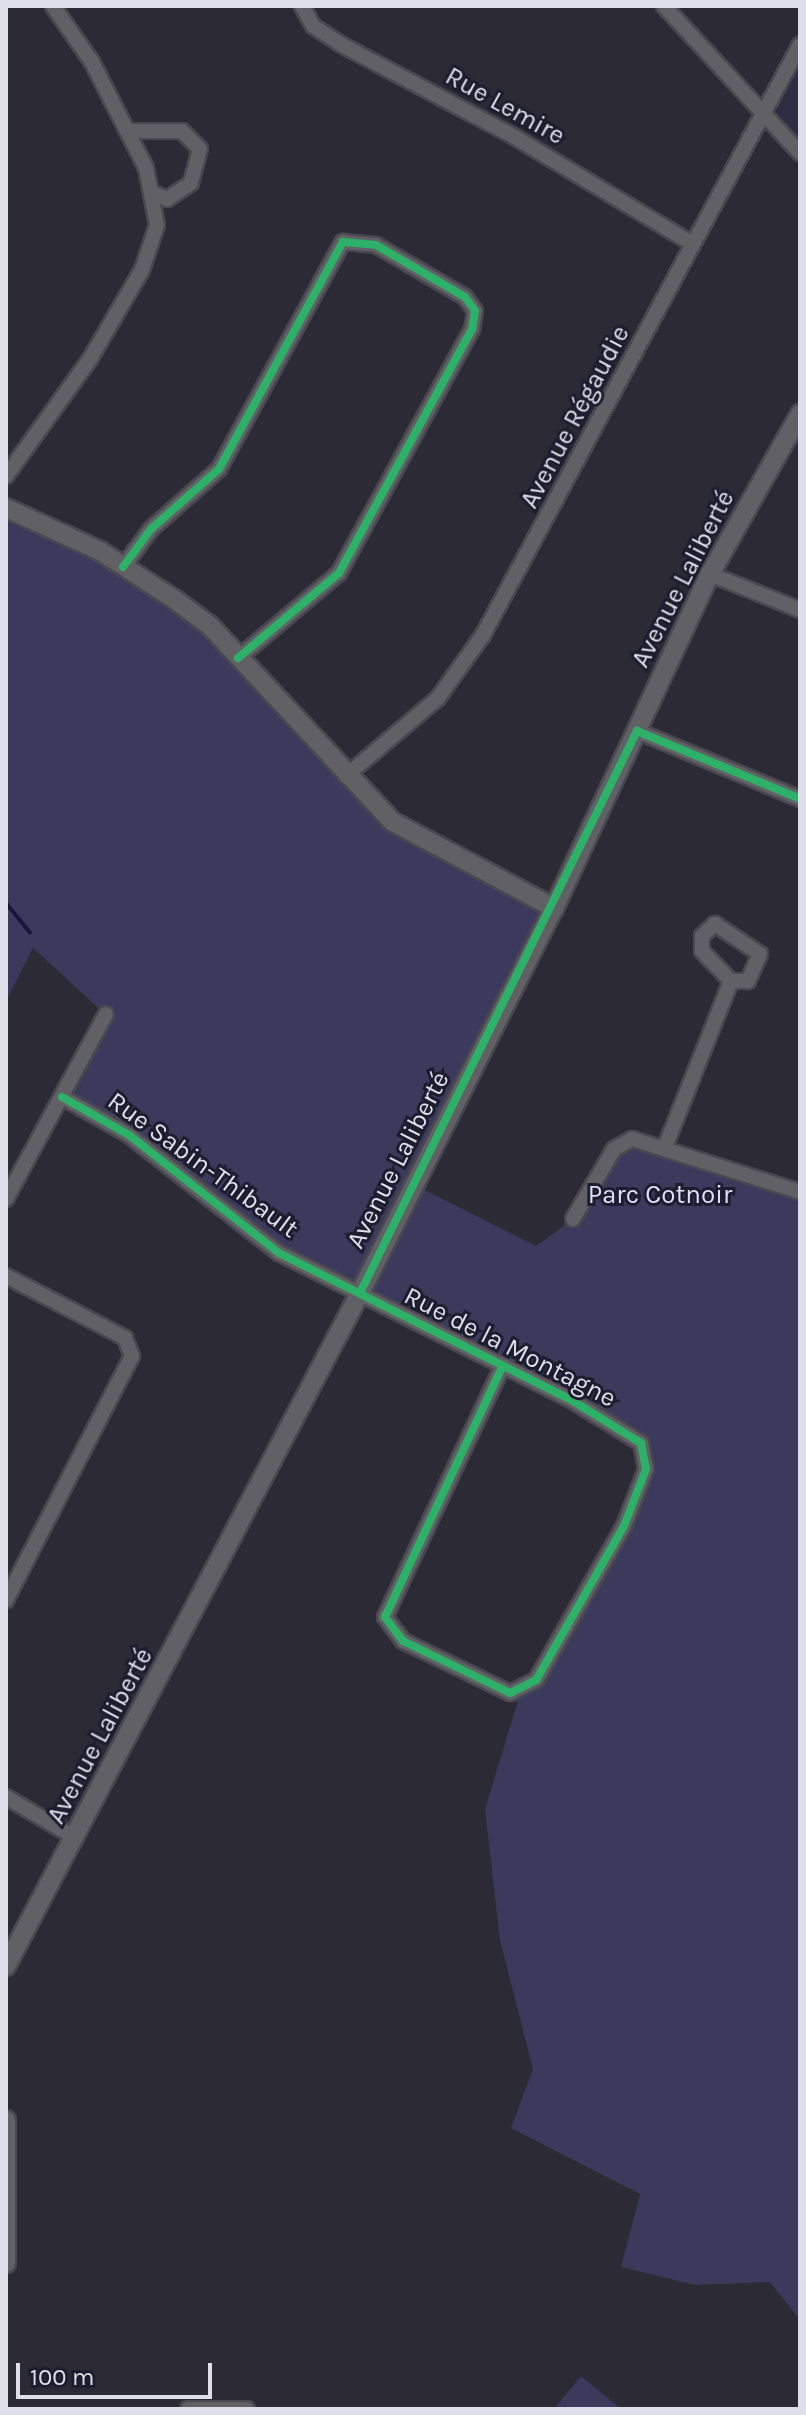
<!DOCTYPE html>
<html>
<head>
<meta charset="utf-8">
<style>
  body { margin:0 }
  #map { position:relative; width:806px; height:2415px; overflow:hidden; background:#2b2a35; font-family:Karla,sans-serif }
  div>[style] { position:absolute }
  .built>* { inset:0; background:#2e2d44 }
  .green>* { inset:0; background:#3b3a5c }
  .stream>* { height:4px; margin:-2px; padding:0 2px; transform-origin:2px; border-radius:2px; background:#1a143a }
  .roads { filter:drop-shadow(2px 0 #494851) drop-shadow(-2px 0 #494851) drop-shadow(0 2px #494851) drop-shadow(0 -2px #494851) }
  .minor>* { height:14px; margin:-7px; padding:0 7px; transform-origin:7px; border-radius:7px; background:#616065 }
  .tertiary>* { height:18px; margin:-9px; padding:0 9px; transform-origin:9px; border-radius:9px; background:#616065 }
  .cycleway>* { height:8px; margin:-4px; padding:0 4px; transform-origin:4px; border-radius:4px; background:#2db169 }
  span { translate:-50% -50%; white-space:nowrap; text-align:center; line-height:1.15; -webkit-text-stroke:6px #1d1d2f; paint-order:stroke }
  .street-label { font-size:26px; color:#dfdfeb }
  .park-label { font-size:26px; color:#dedefd }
  .frame { position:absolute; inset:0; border:8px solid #dfdfeb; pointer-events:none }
  .scale { position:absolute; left:16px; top:2363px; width:196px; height:36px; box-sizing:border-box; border:4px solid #dfdfeb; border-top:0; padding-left:10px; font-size:24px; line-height:28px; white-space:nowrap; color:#dfdfeb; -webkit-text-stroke:6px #1d1d2f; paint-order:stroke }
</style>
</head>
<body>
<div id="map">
  <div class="built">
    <i style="clip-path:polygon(800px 45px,800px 153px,766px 117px)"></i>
  </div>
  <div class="green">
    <i style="clip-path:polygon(6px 508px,174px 599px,373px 803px,554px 908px,415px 1185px,536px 1246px,573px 1219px,614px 1149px,632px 1139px,800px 1192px,800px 2320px,770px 2282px,695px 2285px,621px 2267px,640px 2194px,511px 2128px,533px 2069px,500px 1940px,485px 1809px,521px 1691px,640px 1489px,641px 1443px,306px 1267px,62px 1097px,105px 1014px,33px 948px,6px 1001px)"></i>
    <i style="clip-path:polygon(581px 2376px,621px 2409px,554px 2409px)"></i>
  </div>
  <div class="stream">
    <i style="left:6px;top:903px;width:38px;rotate:51deg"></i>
  </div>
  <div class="roads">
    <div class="minor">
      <i style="left:302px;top:6px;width:23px;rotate:61deg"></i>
      <i style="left:313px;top:26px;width:35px;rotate:33deg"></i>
      <i style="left:342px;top:45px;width:194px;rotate:28deg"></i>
      <i style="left:513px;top:136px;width:208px;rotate:31deg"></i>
      <i style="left:664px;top:6px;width:200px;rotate:47.2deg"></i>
      <i style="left:127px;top:131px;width:55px"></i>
      <i style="left:182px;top:131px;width:25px;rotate:45deg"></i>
      <i style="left:200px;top:149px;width:35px;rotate:105deg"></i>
      <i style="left:191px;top:183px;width:29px;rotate:146deg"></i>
      <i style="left:167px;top:199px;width:13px;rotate:-157deg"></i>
      <i style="left:6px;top:476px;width:144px;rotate:-54.3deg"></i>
      <i style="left:90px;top:359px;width:103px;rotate:-59.7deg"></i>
      <i style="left:142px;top:270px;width:47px;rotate:-71.6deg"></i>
      <i style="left:157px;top:225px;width:58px;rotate:-100.9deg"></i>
      <i style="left:146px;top:168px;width:119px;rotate:-117deg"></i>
      <i style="left:92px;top:62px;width:68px;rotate:-124.9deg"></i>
      <i style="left:123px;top:567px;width:47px;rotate:-53.6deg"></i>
      <i style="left:151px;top:529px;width:91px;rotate:-41.4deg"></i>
      <i style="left:219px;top:469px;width:259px;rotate:-61.4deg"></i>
      <i style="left:343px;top:242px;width:33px;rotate:5deg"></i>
      <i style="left:376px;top:245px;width:103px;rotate:30.3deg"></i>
      <i style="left:465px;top:297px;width:17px;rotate:54deg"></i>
      <i style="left:475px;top:311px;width:18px;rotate:99deg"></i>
      <i style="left:472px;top:329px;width:278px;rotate:118.6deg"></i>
      <i style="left:339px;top:573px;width:132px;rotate:139.9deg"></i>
      <i style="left:710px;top:574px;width:97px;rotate:21.8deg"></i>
      <i style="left:637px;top:731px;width:177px;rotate:22.6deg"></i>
      <i style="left:346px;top:776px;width:121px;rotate:-40.3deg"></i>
      <i style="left:438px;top:698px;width:77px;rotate:-54.5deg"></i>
      <i style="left:483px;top:635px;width:670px;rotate:-61.75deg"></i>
      <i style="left:715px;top:924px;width:54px;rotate:33.7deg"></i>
      <i style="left:760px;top:954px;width:30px;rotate:114deg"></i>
      <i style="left:748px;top:981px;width:17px;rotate:180deg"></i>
      <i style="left:731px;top:981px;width:42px;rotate:-134deg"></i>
      <i style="left:702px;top:951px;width:15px;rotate:-90deg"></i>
      <i style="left:702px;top:936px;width:18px;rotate:-43deg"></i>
      <i style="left:62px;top:1097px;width:77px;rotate:29.6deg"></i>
      <i style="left:129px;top:1135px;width:191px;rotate:38.2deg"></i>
      <i style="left:279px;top:1253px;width:329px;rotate:26.7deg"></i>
      <i style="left:573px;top:1401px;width:80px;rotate:31.7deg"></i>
      <i style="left:641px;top:1443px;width:26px;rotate:79deg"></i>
      <i style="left:646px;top:1469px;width:61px;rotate:111.1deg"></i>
      <i style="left:624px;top:1526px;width:177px;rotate:119.7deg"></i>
      <i style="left:536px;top:1680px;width:29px;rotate:153deg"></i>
      <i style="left:510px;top:1693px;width:119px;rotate:-154.1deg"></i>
      <i style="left:403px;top:1641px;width:30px;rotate:-127deg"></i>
      <i style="left:385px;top:1617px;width:276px;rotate:-64.9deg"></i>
      <i style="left:665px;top:1147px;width:179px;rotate:-68.3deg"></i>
      <i style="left:6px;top:1199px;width:210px;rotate:-61.6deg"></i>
      <i style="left:573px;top:1219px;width:81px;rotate:-59.6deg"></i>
      <i style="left:614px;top:1149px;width:21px;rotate:-29deg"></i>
      <i style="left:632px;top:1139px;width:176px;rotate:17.5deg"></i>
      <i style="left:6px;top:1276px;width:134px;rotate:27.5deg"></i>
      <i style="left:125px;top:1338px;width:19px;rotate:69deg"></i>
      <i style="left:132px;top:1356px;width:275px;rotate:117.3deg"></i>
      <i style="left:6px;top:1797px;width:81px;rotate:30.4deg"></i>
      <i style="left:188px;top:2409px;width:59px"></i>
    </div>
    <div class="tertiary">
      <i style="left:6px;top:508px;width:103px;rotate:24.6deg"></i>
      <i style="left:100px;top:551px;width:88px;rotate:33deg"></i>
      <i style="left:174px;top:599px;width:45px;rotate:36.9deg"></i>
      <i style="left:210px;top:626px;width:268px;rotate:47deg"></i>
      <i style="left:393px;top:822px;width:183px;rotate:28.1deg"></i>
      <i style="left:6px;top:1966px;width:760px;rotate:-62.26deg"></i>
      <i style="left:360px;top:1293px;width:431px;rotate:-63.3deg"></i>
      <i style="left:554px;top:908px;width:369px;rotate:-65deg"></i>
      <i style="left:710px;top:574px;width:184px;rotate:-60.6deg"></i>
      <i style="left:6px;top:2120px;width:143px;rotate:90deg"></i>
    </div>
  </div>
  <div class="cycleway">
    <i style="left:123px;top:567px;width:47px;rotate:-53.6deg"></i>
    <i style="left:151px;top:529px;width:91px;rotate:-41.4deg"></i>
    <i style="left:219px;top:469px;width:259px;rotate:-61.4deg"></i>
    <i style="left:343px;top:242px;width:33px;rotate:5deg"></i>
    <i style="left:376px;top:245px;width:103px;rotate:30.3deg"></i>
    <i style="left:465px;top:297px;width:17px;rotate:54deg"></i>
    <i style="left:475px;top:311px;width:18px;rotate:99deg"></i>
    <i style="left:472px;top:329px;width:278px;rotate:118.6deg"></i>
    <i style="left:339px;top:573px;width:132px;rotate:139.9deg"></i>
    <i style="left:62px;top:1097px;width:77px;rotate:29.6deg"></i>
    <i style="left:129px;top:1135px;width:191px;rotate:38.2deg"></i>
    <i style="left:279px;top:1253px;width:329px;rotate:26.7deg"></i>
    <i style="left:573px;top:1401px;width:80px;rotate:31.7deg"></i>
    <i style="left:641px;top:1443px;width:26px;rotate:79deg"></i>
    <i style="left:646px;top:1469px;width:61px;rotate:111.1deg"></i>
    <i style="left:624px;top:1526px;width:177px;rotate:119.7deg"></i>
    <i style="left:536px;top:1680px;width:29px;rotate:153deg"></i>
    <i style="left:510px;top:1693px;width:119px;rotate:-154.1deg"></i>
    <i style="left:403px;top:1641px;width:30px;rotate:-127deg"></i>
    <i style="left:385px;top:1617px;width:276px;rotate:-64.9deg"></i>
    <i style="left:360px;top:1293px;width:627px;rotate:-63.76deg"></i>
    <i style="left:637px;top:731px;width:177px;rotate:22.6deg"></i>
  </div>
  <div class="street-label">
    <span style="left:505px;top:106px;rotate:29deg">Rue Lemire</span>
    <span style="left:575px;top:417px;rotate:-62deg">Avenue Régaudie</span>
    <span style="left:683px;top:579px;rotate:-63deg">Avenue Laliberté</span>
    <span style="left:398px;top:1160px;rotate:-63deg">Avenue Laliberté</span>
    <span style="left:203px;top:1165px;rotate:36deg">Rue Sabin-Thibault</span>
    <span style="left:510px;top:1347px;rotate:27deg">Rue de la Montagne</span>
    <span style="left:100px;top:1736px;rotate:-62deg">Avenue Laliberté</span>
  </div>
  <div class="park-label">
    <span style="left:660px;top:1195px">Parc Cotnoir</span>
  </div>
  <div class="frame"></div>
  <div class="scale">100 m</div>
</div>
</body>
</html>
